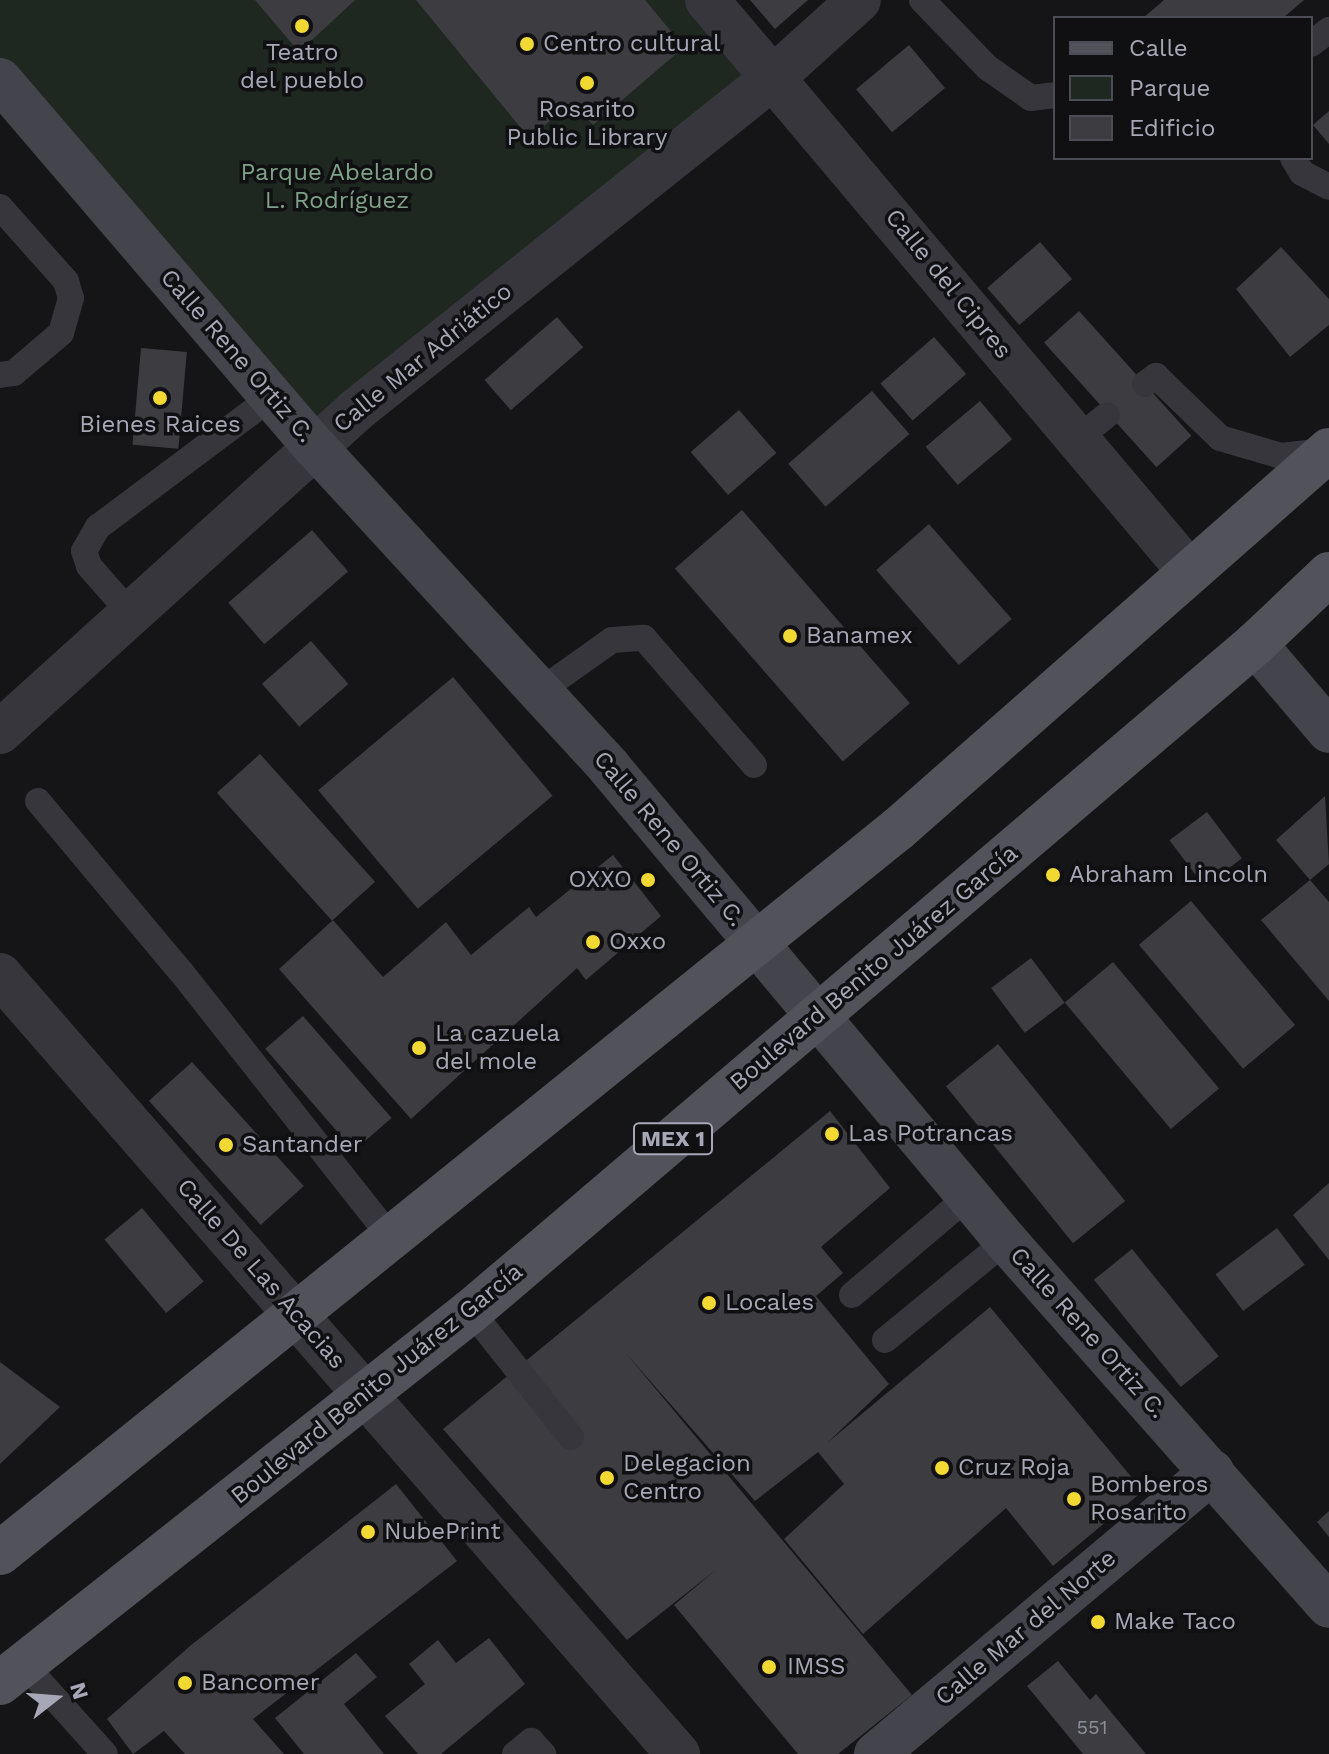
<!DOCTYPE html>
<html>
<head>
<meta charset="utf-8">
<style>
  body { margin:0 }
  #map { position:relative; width:1329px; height:1754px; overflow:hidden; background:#151517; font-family:"Work Sans",sans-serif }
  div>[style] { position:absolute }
  .green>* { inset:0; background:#1f2721 }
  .building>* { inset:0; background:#3d3c41; transform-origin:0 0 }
  .lane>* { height:26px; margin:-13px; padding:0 13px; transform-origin:13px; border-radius:13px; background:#36363c }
  .street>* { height:44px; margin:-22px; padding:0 22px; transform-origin:22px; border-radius:22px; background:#36363c }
  .secondary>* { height:44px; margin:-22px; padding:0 22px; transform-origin:22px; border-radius:22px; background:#44444c }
  .primary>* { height:44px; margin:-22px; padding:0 22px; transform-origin:22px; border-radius:22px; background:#52525b }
  .dots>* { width:22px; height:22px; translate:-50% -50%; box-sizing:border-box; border:4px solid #101012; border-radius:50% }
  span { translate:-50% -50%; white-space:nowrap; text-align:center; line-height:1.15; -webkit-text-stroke:7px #101012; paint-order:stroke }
  .number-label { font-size:20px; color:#8c8d9a }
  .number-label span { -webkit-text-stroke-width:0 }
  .shield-label span { padding:2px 6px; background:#101012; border:2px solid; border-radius:6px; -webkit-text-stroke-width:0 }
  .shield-label { font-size:22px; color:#a7a8b7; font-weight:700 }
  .poi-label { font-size:24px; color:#a7a8b7 }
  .left { translate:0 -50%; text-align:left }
  .right { translate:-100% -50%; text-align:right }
  .park-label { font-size:24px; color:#7ea287 }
  .street-label { font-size:24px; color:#a7a8b7 }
  .legend { position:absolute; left:1053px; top:16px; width:260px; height:144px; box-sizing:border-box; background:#101012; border:2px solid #4c4d54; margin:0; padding:10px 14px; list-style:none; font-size:24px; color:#a7a8b7 }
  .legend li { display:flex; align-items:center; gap:16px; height:40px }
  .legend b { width:40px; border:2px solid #4c4d54 }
  .north { position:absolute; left:16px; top:1658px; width:80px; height:80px; -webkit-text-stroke:6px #101012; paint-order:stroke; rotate:73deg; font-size:22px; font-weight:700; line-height:32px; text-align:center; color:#a7a8b7 }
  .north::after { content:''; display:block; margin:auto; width:28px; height:36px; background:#a7a8b7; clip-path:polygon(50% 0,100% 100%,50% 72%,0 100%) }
</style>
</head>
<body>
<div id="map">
  <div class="green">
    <i style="clip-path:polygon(0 0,707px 0,775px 76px,315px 447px,0 80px)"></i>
  </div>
  <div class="building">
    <i style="clip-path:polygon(255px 0,355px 0,299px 52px)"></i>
    <i style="clip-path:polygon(416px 0,645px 0,684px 47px,593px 125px,573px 102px,529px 138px)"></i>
    <i style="clip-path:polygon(750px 0,808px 0,775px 29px)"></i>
    <i style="clip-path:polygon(1164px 0,1304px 0,1283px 18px,1143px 18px)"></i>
    <i style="left:909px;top:45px;width:56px;height:69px;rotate:50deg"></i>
    <i style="clip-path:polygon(1329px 111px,1329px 144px,1313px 125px)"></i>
    <i style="left:1040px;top:242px;width:49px;height:70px;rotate:49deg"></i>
    <i style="clip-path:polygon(1281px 247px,1329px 299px,1329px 325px,1290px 357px,1236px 289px)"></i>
    <i style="left:1079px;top:311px;width:168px;height:47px;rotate:48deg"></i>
    <i style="left:557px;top:317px;width:40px;height:96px;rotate:49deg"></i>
    <i style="left:934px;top:337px;width:49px;height:71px;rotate:49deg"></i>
    <i style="left:141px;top:348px;width:46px;height:97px;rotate:5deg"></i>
    <i style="left:872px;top:391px;width:57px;height:111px;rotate:49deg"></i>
    <i style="left:980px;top:401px;width:50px;height:71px;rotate:50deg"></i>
    <i style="left:739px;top:410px;width:57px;height:64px;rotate:49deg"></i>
    <i style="left:742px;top:510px;width:256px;height:89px;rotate:49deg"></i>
    <i style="left:929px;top:524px;width:126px;height:70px;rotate:49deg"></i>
    <i style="left:312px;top:530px;width:55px;height:111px;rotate:49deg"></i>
    <i style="left:311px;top:641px;width:57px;height:65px;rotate:49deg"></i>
    <i style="left:453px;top:677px;width:155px;height:176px;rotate:50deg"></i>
    <i style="left:260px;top:754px;width:172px;height:58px;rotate:48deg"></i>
    <i style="clip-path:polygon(1325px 796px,1329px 864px,1310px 880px,1329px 902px,1329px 1001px,1261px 920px,1310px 880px,1276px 840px)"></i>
    <i style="left:1207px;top:812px;width:58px;height:47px;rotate:53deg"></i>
    <i style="clip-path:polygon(613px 855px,661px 916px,586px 980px,577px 968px,411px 1119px,279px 969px,333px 920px,383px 977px,446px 922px,471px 955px,529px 907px,536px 917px)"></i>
    <i style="left:1191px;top:901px;width:162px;height:68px;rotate:50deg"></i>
    <i style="left:1031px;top:958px;width:56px;height:50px;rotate:53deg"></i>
    <i style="left:1113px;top:962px;width:165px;height:63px;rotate:50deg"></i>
    <i style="left:303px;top:1016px;width:135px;height:50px;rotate:49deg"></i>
    <i style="left:998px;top:1044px;width:202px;height:67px;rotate:51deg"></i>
    <i style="left:192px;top:1062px;width:167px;height:58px;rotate:48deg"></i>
    <i style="clip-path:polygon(830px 1111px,890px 1188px,821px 1247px,843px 1273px,816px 1296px,889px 1384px,827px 1443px,990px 1307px,1143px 1491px,1053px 1566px,1006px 1508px,863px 1634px,784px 1539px,844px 1484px,818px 1452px,755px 1501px,624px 1351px,912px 1695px,838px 1754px,798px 1754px,674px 1605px,717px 1569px,627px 1640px,443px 1429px)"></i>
    <i style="clip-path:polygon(1329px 1183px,1329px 1260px,1293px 1215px)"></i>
    <i style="left:142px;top:1208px;width:96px;height:49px;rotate:50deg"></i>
    <i style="left:1277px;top:1228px;width:46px;height:77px;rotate:53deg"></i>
    <i style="left:1132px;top:1249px;width:138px;height:49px;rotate:51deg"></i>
    <i style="clip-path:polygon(0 1362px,60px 1407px,0 1464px)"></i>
    <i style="clip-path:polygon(396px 1484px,457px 1561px,253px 1719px,284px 1754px,185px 1754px,164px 1731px,133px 1754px,107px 1719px,190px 1646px)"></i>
    <i style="clip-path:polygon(1329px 1511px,1329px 1537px,1317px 1522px)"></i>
    <i style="clip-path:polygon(489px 1638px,525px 1684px,441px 1754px,418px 1754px,385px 1716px,425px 1684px,409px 1664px,438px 1640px,456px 1663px)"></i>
    <i style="clip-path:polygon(356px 1653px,377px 1677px,344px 1704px,384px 1754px,304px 1754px,275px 1718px)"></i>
    <i style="clip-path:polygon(1058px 1661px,1090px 1700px,1096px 1694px,1146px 1754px,1083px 1754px,1027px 1686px)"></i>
  </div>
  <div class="lane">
    <i style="left:922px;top:0;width:95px;rotate:45.9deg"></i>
    <i style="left:988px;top:68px;width:52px;rotate:34.9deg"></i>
    <i style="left:1031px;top:98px;width:24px;rotate:-7deg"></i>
    <i style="left:1311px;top:44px;width:23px;rotate:-38deg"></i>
    <i style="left:1293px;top:158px;width:17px;rotate:59deg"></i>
    <i style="left:1302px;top:173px;width:30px;rotate:27deg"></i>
    <i style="left:0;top:207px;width:99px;rotate:48.3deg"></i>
    <i style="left:66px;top:281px;width:18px;rotate:74deg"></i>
    <i style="left:71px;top:298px;width:36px;rotate:106deg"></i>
    <i style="left:61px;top:333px;width:62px;rotate:139.6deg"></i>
    <i style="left:14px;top:373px;width:14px;rotate:172deg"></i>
    <i style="left:1145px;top:384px;width:14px;rotate:-36deg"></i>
    <i style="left:1156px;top:376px;width:89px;rotate:44.1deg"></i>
    <i style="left:1220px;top:438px;width:64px;rotate:16.4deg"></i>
    <i style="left:1281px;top:456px;width:44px;rotate:-6.5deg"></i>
    <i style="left:1075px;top:441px;width:41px;rotate:-39.1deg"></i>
    <i style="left:131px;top:614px;width:64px;rotate:-131.2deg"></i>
    <i style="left:89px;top:566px;width:16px;rotate:-108deg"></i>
    <i style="left:84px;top:551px;width:28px;rotate:-60deg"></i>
    <i style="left:98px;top:527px;width:217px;rotate:-36.8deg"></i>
    <i style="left:540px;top:691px;width:88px;rotate:-35.3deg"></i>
    <i style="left:612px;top:640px;width:32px;rotate:-4deg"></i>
    <i style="left:644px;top:638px;width:168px;rotate:49.1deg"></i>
    <i style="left:38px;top:801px;width:224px;rotate:50.1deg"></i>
    <i style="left:182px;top:973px;width:337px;rotate:51.7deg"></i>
    <i style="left:852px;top:1295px;width:155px;rotate:-40.3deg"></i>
    <i style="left:471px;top:1311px;width:161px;rotate:51.6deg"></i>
    <i style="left:885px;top:1340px;width:156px;rotate:-39.3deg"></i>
    <i style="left:23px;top:1663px;width:122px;rotate:48deg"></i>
    <i style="left:515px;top:1754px;width:21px;rotate:-39deg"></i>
    <i style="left:531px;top:1741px;width:18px;rotate:47deg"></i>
  </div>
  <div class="street">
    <i style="left:707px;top:0;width:744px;rotate:49.85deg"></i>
    <i style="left:0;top:732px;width:479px;rotate:-42.1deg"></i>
    <i style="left:355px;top:411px;width:537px;rotate:-38.58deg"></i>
    <i style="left:775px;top:76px;width:113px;rotate:-42.1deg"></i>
    <i style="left:0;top:975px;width:1033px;rotate:48.97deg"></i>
  </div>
  <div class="secondary">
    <i style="left:0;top:80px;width:484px;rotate:49.4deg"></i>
    <i style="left:315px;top:447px;width:435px;rotate:47.4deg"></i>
    <i style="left:609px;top:767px;width:618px;rotate:50.05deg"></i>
    <i style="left:1006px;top:1241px;width:487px;rotate:48.5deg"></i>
    <i style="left:1255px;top:644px;width:114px;rotate:49.6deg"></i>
    <i style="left:876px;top:1754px;width:439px;rotate:-40deg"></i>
  </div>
  <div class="primary">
    <i style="left:0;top:1553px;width:1154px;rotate:-38.88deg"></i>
    <i style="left:898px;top:829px;width:574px;rotate:-41.33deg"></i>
    <i style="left:0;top:1683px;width:600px;rotate:-38.3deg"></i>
    <i style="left:471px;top:1311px;width:1029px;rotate:-40.39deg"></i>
    <i style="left:1255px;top:644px;width:102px;rotate:-43.4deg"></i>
  </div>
  <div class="dots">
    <i style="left:302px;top:26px;background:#f1d833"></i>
    <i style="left:527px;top:44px;background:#f1d833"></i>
    <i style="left:587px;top:83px;background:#f1d833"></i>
    <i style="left:160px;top:398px;background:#f1d833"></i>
    <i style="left:790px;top:636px;background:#f1d833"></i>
    <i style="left:1053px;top:875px;background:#f1d833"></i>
    <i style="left:648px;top:880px;background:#f1d833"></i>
    <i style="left:593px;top:942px;background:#f1d833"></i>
    <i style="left:419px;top:1048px;background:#f1d833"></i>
    <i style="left:832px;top:1134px;background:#f1d833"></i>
    <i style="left:226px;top:1145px;background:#f1d833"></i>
    <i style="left:709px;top:1303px;background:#f1d833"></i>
    <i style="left:942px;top:1468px;background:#f1d833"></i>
    <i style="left:607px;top:1478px;background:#f1d833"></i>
    <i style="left:1074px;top:1499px;background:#f1d833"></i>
    <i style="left:368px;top:1532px;background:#f1d833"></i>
    <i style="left:1098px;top:1622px;background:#f1d833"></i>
    <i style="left:769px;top:1667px;background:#f1d833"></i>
    <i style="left:185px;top:1683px;background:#f1d833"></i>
  </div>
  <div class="number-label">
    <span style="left:1092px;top:1727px">551</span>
  </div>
  <div class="shield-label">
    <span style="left:673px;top:1139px">MEX 1</span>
  </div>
  <div class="poi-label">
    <span class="left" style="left:543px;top:44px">Centro cultural</span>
    <span style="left:302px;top:67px">Teatro<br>del pueblo</span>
    <span style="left:587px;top:124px">Rosarito<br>Public Library</span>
    <span style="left:160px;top:425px">Bienes Raices</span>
    <span class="left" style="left:806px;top:636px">Banamex</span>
    <span class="left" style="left:1069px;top:875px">Abraham Lincoln</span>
    <span class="right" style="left:632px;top:880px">OXXO</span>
    <span class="left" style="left:609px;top:942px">Oxxo</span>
    <span class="left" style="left:435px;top:1048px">La cazuela<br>del mole</span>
    <span class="left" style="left:848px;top:1134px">Las Potrancas</span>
    <span class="left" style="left:242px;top:1145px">Santander</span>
    <span class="left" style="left:725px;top:1303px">Locales</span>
    <span class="left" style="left:623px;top:1478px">Delegacion<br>Centro</span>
    <span class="left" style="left:958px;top:1468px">Cruz Roja</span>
    <span class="left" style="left:1090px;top:1499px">Bomberos<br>Rosarito</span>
    <span class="left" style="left:384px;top:1532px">NubePrint</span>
    <span class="left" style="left:1114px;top:1622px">Make Taco</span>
    <span class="left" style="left:787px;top:1667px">IMSS</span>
    <span class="left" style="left:201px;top:1683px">Bancomer</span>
  </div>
  <div class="park-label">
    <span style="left:337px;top:187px">Parque Abelardo<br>L. Rodríguez</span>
  </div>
  <div class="street-label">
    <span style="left:948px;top:284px;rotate:51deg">Calle del Cipres</span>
    <span style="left:237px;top:356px;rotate:49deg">Calle Rene Ortiz C.</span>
    <span style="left:423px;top:358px;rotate:-39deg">Calle Mar Adriático</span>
    <span style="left:669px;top:839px;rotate:50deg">Calle Rene Ortiz C.</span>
    <span style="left:874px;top:968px;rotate:-40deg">Boulevard Benito Juárez García</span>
    <span style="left:261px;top:1274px;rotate:49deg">Calle De Las Acacias</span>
    <span style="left:1088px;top:1333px;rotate:48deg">Calle Rene Ortiz C.</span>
    <span style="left:377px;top:1384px;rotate:-39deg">Boulevard Benito Juárez García</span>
    <span style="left:1026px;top:1628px;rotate:-40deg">Calle Mar del Norte</span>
  </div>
  <ul class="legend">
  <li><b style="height:10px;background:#52525b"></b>Calle</li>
  <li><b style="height:22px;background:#1f2721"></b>Parque</li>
  <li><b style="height:22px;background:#3d3c41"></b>Edificio</li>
  </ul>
  <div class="north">N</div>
</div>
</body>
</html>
